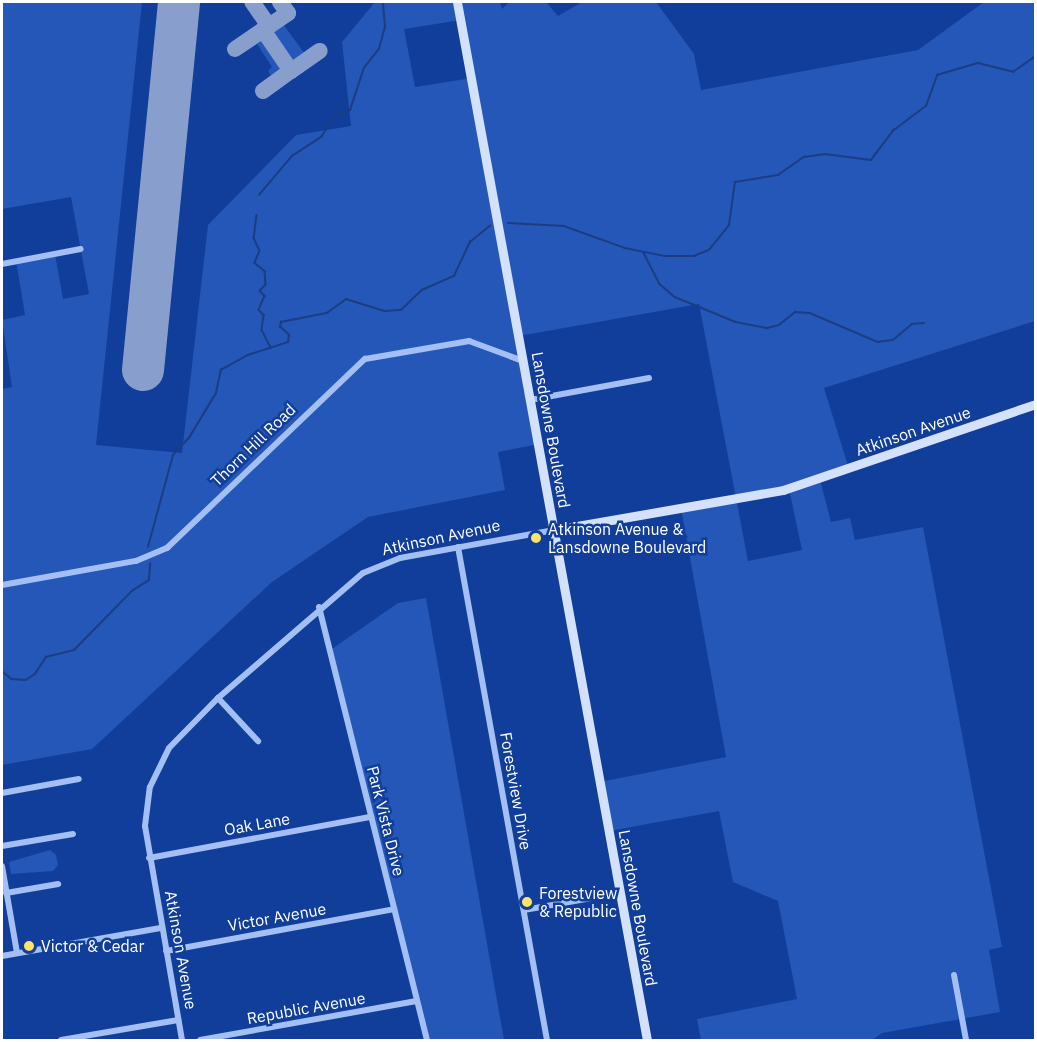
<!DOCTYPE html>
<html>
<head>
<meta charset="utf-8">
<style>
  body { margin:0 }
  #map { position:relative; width:1037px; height:1042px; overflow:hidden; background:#113e9a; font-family:"IBM Plex Sans",sans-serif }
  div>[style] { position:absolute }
  .green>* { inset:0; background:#2457b8 }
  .stream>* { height:1.5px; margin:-0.75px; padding:0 0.75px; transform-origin:0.75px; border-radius:0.75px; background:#1b3d82 }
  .taxiway>* { height:16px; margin:-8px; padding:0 8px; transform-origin:8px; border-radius:8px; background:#889ecc }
  .runway>* { height:42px; margin:-21px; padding:0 21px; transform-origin:21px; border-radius:21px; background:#889ecc }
  .street>* { height:6px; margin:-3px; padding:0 3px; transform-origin:3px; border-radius:3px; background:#a3bff4 }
  .secondary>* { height:9px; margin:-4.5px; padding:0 4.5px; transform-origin:4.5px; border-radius:4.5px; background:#d3e1fd }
  .dots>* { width:16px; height:16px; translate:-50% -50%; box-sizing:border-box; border:3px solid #113e9a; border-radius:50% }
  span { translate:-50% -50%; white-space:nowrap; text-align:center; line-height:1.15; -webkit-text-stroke:5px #113e9a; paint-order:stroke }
  .street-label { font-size:16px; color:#fff }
  .poi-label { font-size:16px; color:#fff }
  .left { translate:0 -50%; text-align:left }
  .frame { position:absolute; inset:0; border:3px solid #fff; pointer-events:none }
</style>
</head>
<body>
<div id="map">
  <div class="green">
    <i style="clip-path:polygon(evenodd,2px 2px,142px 2px,96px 445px,182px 453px,208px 225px,296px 135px,351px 126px,342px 42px,375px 2px,500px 2px,502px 9px,509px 2px,546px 2px,558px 16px,582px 2px,656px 2px,694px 54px,701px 90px,918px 50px,984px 2px,1035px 2px,1035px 321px,824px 388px,849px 469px,820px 480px,831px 522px,850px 518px,855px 540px,923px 527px,1002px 947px,989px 950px,1000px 1012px,882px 1033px,872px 1040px,701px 1040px,697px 1019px,797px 999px,778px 901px,733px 882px,719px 811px,609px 831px,600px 782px,726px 757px,681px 508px,736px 498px,699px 304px,519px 336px,539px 444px,498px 452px,505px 490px,368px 517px,272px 582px,92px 749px,2px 765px,2px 389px,12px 387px,2px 320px,25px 315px,16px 261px,55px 254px,63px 299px,89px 294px,71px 197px,2px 209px,2px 2px,461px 20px,472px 78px,415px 87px,404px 29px,461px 20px,2px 2px,789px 489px,802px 550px,748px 561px,736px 498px,789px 489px)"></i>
    <i style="clip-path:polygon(283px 24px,305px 54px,296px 64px,271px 32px)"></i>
    <i style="clip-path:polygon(262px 40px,282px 69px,272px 77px,268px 71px,272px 67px,257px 44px)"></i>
    <i style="clip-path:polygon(426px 598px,504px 1040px,427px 1040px,329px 651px,398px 603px)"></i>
    <i style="clip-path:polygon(50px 850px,56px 855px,58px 865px,53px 871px,11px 874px,9px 862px)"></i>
  </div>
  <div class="stream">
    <i style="left:259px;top:195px;width:51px;rotate:-49.8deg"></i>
    <i style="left:292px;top:156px;width:35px;rotate:-33deg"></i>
    <i style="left:321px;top:137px;width:24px;rotate:-55deg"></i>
    <i style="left:335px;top:117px;width:17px;rotate:-25deg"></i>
    <i style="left:350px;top:110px;width:44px;rotate:-71.6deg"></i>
    <i style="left:364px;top:68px;width:24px;rotate:-52deg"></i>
    <i style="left:379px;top:49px;width:23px;rotate:-75deg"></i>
    <i style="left:385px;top:27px;width:25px;rotate:-95deg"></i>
    <i style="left:257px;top:215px;width:23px;rotate:97deg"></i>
    <i style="left:254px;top:238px;width:14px;rotate:65deg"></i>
    <i style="left:260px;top:251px;width:13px;rotate:113deg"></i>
    <i style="left:255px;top:263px;width:13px;rotate:39deg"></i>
    <i style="left:265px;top:271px;width:14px;rotate:86deg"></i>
    <i style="left:266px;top:285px;width:8px;rotate:135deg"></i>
    <i style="left:260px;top:291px;width:7px;rotate:45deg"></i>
    <i style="left:265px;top:296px;width:15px;rotate:113deg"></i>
    <i style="left:259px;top:310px;width:7px;rotate:45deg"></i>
    <i style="left:264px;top:315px;width:15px;rotate:98deg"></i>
    <i style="left:262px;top:330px;width:20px;rotate:63deg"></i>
    <i style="left:508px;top:223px;width:56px;rotate:3.1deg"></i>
    <i style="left:564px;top:226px;width:65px;rotate:19.8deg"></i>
    <i style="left:625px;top:248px;width:41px;rotate:11.3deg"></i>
    <i style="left:665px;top:256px;width:29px"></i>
    <i style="left:694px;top:256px;width:16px;rotate:-22deg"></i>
    <i style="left:709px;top:250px;width:32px;rotate:-51deg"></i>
    <i style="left:729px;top:225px;width:43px;rotate:-82.1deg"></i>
    <i style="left:735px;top:182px;width:44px;rotate:-9.2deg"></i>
    <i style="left:778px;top:175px;width:32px;rotate:-35deg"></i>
    <i style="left:804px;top:157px;width:21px;rotate:-8deg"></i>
    <i style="left:825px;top:154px;width:46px;rotate:7.4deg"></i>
    <i style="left:871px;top:160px;width:38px;rotate:-53deg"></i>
    <i style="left:894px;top:130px;width:40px;rotate:-37deg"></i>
    <i style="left:926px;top:106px;width:33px;rotate:-70deg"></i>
    <i style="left:937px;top:75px;width:43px;rotate:-16.3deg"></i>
    <i style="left:978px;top:63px;width:36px;rotate:14deg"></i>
    <i style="left:1013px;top:72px;width:28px;rotate:-35deg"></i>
    <i style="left:644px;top:253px;width:35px;rotate:63deg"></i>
    <i style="left:660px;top:284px;width:20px;rotate:41deg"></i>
    <i style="left:675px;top:297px;width:66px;rotate:22.3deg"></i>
    <i style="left:736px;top:322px;width:32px;rotate:11deg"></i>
    <i style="left:767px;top:328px;width:12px;rotate:-14deg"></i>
    <i style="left:779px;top:325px;width:21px;rotate:-39deg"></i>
    <i style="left:795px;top:312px;width:15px;rotate:4deg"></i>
    <i style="left:810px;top:313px;width:74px;rotate:23.1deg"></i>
    <i style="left:878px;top:342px;width:15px;rotate:-8deg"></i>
    <i style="left:893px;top:340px;width:25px;rotate:-40deg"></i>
    <i style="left:912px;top:324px;width:12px;rotate:-5deg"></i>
    <i style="left:148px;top:547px;width:95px;rotate:-74.8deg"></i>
    <i style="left:173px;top:455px;width:23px;rotate:-47deg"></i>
    <i style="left:189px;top:438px;width:52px;rotate:-59deg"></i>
    <i style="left:216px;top:393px;width:24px;rotate:-78deg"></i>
    <i style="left:221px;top:370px;width:31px;rotate:-29deg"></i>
    <i style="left:248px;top:355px;width:42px;rotate:-18deg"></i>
    <i style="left:288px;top:342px;width:7px;rotate:-82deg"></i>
    <i style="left:289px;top:335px;width:12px;rotate:-138deg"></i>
    <i style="left:280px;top:327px;width:5px;rotate:-79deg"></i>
    <i style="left:281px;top:322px;width:47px;rotate:-11.1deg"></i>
    <i style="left:327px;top:313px;width:24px;rotate:-36deg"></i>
    <i style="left:346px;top:299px;width:41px;rotate:17.1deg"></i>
    <i style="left:385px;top:311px;width:16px;rotate:-4deg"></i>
    <i style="left:401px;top:310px;width:29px;rotate:-44deg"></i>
    <i style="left:422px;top:290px;width:35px;rotate:-24deg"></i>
    <i style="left:454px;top:276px;width:38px;rotate:-65deg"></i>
    <i style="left:470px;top:242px;width:26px;rotate:-39deg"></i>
    <i style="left:2px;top:671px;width:13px;rotate:39deg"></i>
    <i style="left:12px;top:679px;width:14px;rotate:4deg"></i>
    <i style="left:26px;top:680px;width:11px;rotate:-34deg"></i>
    <i style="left:35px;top:674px;width:20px;rotate:-57deg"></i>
    <i style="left:46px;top:657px;width:29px;rotate:-14deg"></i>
    <i style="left:74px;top:650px;width:83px;rotate:-45.5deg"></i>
    <i style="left:132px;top:591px;width:20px;rotate:-33deg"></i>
    <i style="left:149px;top:580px;width:16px;rotate:-86deg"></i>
  </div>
  <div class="taxiway">
    <i style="left:269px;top:26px;width:23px;rotate:-34deg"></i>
    <i style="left:288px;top:13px;width:14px;rotate:-126deg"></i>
    <i style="left:235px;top:49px;width:41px;rotate:-34.1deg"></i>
    <i style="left:269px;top:26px;width:29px;rotate:-125deg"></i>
    <i style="left:291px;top:71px;width:35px;rotate:-35deg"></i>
    <i style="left:263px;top:91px;width:34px;rotate:-36deg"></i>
    <i style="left:291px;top:71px;width:50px;rotate:-124.3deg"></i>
  </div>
  <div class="runway">
    <i style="left:143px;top:370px;width:370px;rotate:-84.4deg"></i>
  </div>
  <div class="street">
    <i style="left:2px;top:264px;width:80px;rotate:-10.8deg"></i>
    <i style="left:530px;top:400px;width:121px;rotate:-10.5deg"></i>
    <i style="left:458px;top:547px;width:501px;rotate:79.77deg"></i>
    <i style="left:2px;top:585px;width:136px;rotate:-10.2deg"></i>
    <i style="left:136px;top:561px;width:34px;rotate:-23deg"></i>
    <i style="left:167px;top:548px;width:274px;rotate:-43.7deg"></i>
    <i style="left:365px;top:359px;width:106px;rotate:-9.8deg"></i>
    <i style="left:469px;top:341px;width:58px;rotate:20.3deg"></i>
    <i style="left:319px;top:607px;width:446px;rotate:76deg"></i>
    <i style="left:218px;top:698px;width:59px;rotate:47.1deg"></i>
    <i style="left:2px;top:793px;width:78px;rotate:-10.3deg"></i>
    <i style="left:2px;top:846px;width:72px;rotate:-9.6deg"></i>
    <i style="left:149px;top:858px;width:226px;rotate:-10.5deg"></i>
    <i style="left:2px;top:866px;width:88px;rotate:80.2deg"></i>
    <i style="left:6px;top:893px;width:53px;rotate:-9.8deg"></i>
    <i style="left:524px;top:910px;width:97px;rotate:-10deg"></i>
    <i style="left:166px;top:951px;width:232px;rotate:-10.4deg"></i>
    <i style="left:2px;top:956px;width:161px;rotate:-10deg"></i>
    <i style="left:954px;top:975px;width:66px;rotate:79.5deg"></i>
    <i style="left:61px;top:1040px;width:119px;rotate:-9.7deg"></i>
    <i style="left:182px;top:1040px;width:217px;rotate:-99.8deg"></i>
    <i style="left:145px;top:826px;width:39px;rotate:-83deg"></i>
    <i style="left:150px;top:787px;width:43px;rotate:-64deg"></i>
    <i style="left:169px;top:748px;width:70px;rotate:-45.6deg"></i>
    <i style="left:218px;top:698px;width:191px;rotate:-40.8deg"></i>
    <i style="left:363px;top:573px;width:40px;rotate:-22deg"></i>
    <i style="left:400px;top:558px;width:157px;rotate:-10.3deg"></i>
    <i style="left:200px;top:1040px;width:220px;rotate:-10.2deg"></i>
  </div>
  <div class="secondary">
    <i style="left:457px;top:2px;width:1055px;rotate:79.63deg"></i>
    <i style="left:554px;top:530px;width:232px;rotate:-9.9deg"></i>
    <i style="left:783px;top:490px;width:267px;rotate:-18.8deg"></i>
  </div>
  <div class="dots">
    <i style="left:536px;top:538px;background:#ffe367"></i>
    <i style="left:527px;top:902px;background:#ffe367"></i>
    <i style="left:29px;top:946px;background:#ffe367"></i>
  </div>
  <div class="street-label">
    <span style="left:551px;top:430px;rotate:80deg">Lansdowne Boulevard</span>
    <span style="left:913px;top:431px;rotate:-19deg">Atkinson Avenue</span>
    <span style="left:253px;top:445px;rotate:-44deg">Thorn Hill Road</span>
    <span style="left:441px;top:537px;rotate:-12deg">Atkinson Avenue</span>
    <span style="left:516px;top:791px;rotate:80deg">Forestview Drive</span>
    <span style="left:386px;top:821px;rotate:76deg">Park Vista Drive</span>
    <span style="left:257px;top:824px;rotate:-10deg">Oak Lane</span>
    <span style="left:638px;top:908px;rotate:80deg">Lansdowne Boulevard</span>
    <span style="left:277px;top:917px;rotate:-10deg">Victor Avenue</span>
    <span style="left:181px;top:950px;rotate:80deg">Atkinson Avenue</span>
    <span style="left:306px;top:1008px;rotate:-10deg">Republic Avenue</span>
  </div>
  <div class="poi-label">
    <span class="left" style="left:548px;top:538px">Atkinson Avenue &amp;<br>Lansdowne Boulevard</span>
    <span class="left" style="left:539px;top:902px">Forestview<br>&amp; Republic</span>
    <span class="left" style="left:41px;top:946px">Victor &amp; Cedar</span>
  </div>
  <div class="frame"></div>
</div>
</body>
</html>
